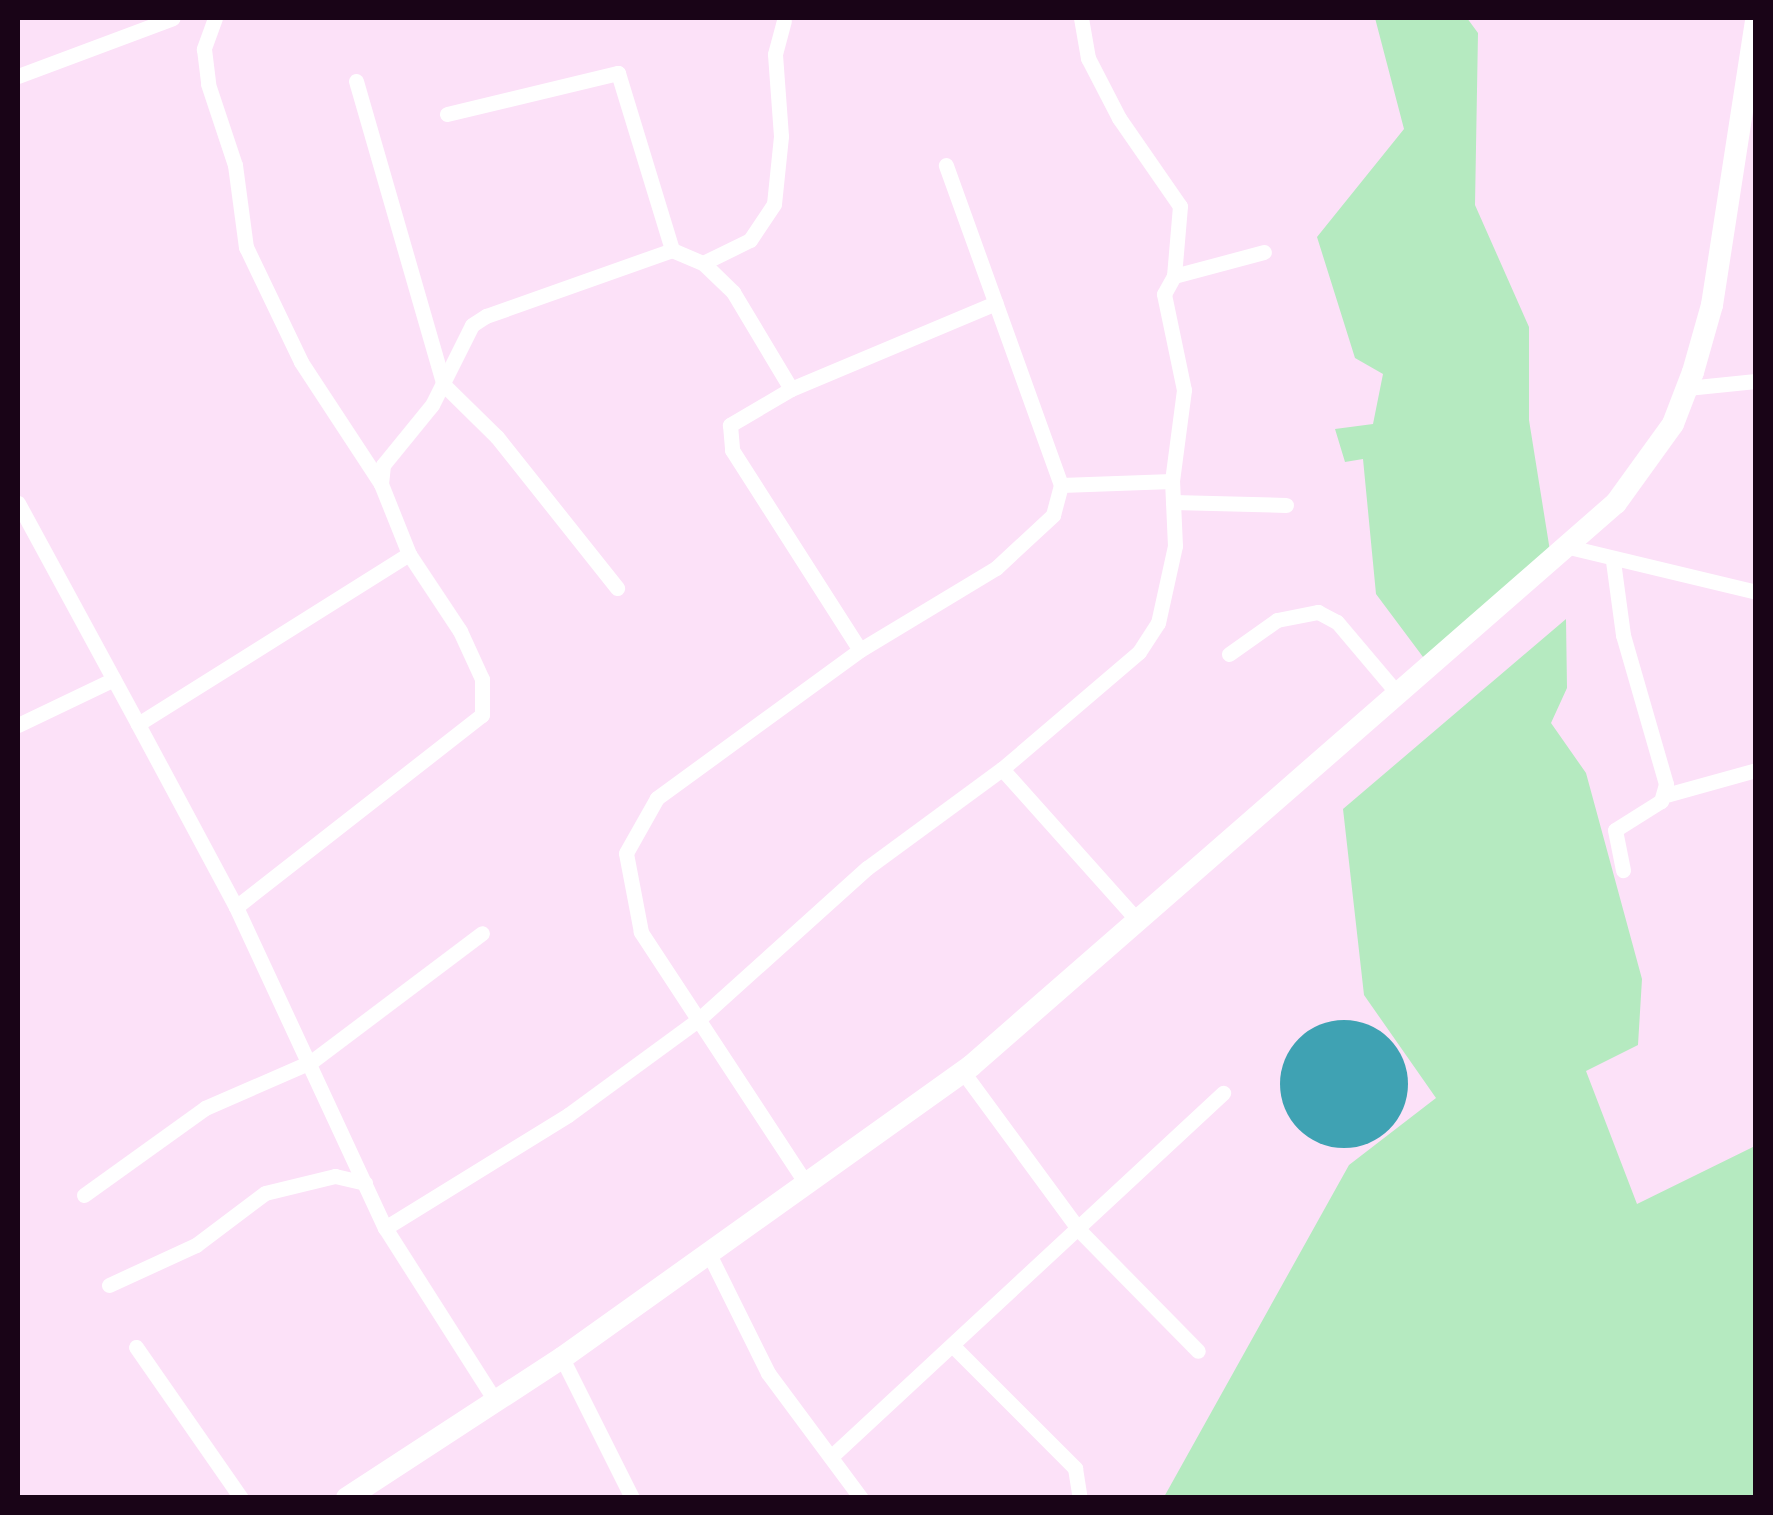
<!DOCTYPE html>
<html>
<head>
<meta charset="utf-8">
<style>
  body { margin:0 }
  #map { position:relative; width:1773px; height:1515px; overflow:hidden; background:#fce1f8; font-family:"PT Sans Narrow",sans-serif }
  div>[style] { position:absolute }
  .green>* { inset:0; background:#b5eac0 }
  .water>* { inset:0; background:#3fa2b3 }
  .round { border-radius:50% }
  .street>* { height:15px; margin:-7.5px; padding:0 7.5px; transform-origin:7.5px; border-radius:7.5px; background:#fff }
  .secondary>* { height:22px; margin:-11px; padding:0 11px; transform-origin:11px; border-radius:11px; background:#fff }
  span { translate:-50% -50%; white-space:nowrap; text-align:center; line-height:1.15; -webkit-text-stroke:10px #fff; paint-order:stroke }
  .frame { position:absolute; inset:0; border:20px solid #190417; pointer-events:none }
</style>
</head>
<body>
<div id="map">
  <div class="green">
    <i style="clip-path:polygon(1375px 18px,1467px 18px,1478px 33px,1475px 205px,1529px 327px,1529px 420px,1550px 551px,1426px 661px,1376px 594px,1363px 459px,1345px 462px,1335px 429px,1373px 424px,1383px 374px,1355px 358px,1317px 237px,1404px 129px)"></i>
    <i style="clip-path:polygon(1566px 619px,1567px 688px,1551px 723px,1586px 773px,1642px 979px,1638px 1045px,1586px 1071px,1637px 1204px,1755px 1146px,1755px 1497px,1164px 1497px,1349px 1165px,1436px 1098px,1364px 995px,1343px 809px)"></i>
  </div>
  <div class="water">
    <i class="round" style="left:1280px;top:1020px;width:128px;height:128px"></i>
  </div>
  <div class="street">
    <i style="left:215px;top:18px;width:33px;rotate:110deg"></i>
    <i style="left:204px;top:49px;width:35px;rotate:83deg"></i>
    <i style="left:208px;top:84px;width:85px;rotate:71.6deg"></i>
    <i style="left:235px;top:165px;width:83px;rotate:82.4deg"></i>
    <i style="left:246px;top:247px;width:127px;rotate:64.4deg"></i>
    <i style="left:301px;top:362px;width:146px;rotate:56.7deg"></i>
    <i style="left:1081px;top:18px;width:41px;rotate:80.1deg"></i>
    <i style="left:1088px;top:58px;width:68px;rotate:62.7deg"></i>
    <i style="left:1119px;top:118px;width:107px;rotate:55.3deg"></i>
    <i style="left:1180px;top:206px;width:70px;rotate:94.9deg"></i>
    <i style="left:18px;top:76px;width:165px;rotate:-20.5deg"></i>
    <i style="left:356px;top:81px;width:316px;rotate:73.9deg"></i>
    <i style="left:444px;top:385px;width:74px;rotate:44.5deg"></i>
    <i style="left:497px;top:437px;width:193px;rotate:51.5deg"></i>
    <i style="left:447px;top:114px;width:176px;rotate:-13.5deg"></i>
    <i style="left:618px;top:73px;width:185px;rotate:73deg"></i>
    <i style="left:703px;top:263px;width:52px;rotate:-26.1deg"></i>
    <i style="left:750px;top:240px;width:43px;rotate:-56.3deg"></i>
    <i style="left:774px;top:204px;width:68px;rotate:-84.1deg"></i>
    <i style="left:781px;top:136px;width:82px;rotate:-94.2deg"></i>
    <i style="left:775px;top:54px;width:34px;rotate:-75deg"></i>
    <i style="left:1687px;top:388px;width:69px;rotate:-5.8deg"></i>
    <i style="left:791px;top:389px;width:71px;rotate:149.5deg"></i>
    <i style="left:730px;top:425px;width:25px;rotate:85deg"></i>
    <i style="left:732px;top:450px;width:237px;rotate:57.4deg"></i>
    <i style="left:1061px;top:485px;width:111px;rotate:-2.1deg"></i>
    <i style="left:1173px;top:502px;width:113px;rotate:1.5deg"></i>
    <i style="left:18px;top:503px;width:251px;rotate:61.5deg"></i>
    <i style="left:1569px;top:547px;width:192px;rotate:13.5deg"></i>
    <i style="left:1613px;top:561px;width:75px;rotate:82.3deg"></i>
    <i style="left:1623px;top:635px;width:155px;rotate:73.9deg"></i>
    <i style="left:1666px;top:784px;width:18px;rotate:106deg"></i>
    <i style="left:1661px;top:801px;width:54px;rotate:147.8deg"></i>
    <i style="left:1615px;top:830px;width:41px;rotate:78.7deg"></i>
    <i style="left:1229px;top:654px;width:59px;rotate:-35.3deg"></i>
    <i style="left:1277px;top:620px;width:42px;rotate:-11deg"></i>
    <i style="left:1318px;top:612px;width:21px;rotate:28deg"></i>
    <i style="left:1337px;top:622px;width:93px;rotate:49.8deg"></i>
    <i style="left:18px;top:725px;width:106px;rotate:-25.6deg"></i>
    <i style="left:1002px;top:769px;width:205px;rotate:48.2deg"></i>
    <i style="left:1666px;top:795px;width:93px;rotate:-15.5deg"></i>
    <i style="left:236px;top:907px;width:312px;rotate:-38deg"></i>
    <i style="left:482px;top:715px;width:36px;rotate:-90deg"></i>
    <i style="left:482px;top:679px;width:53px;rotate:-114.6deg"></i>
    <i style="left:460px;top:631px;width:92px;rotate:-123.5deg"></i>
    <i style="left:963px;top:1072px;width:197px;rotate:53.7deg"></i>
    <i style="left:1080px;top:1231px;width:168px;rotate:45.5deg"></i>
    <i style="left:807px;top:1185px;width:303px;rotate:-123.3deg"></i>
    <i style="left:641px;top:932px;width:80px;rotate:-100.8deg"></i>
    <i style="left:626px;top:853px;width:63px;rotate:-60.6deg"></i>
    <i style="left:657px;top:798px;width:251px;rotate:-36.1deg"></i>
    <i style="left:860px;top:650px;width:159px;rotate:-31.1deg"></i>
    <i style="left:996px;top:568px;width:78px;rotate:-42.9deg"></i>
    <i style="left:1053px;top:515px;width:31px;rotate:-75deg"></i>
    <i style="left:1061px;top:485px;width:340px;rotate:-109.8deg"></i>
    <i style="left:84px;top:1195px;width:149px;rotate:-35.7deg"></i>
    <i style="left:205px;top:1108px;width:116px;rotate:-23.5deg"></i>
    <i style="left:311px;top:1062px;width:214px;rotate:-37deg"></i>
    <i style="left:385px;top:1228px;width:215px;rotate:-31.7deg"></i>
    <i style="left:568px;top:1115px;width:161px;rotate:-36.2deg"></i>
    <i style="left:698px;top:1020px;width:227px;rotate:-42deg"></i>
    <i style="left:867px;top:868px;width:167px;rotate:-36.3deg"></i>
    <i style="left:1002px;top:769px;width:180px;rotate:-40.5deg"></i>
    <i style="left:1139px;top:652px;width:35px;rotate:-57deg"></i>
    <i style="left:1158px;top:623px;width:79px;rotate:-77.6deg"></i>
    <i style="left:1175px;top:546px;width:65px;rotate:-92.6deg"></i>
    <i style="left:1172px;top:481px;width:92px;rotate:-82.5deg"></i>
    <i style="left:1184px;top:390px;width:98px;rotate:-101.8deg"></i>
    <i style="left:1164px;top:294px;width:21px;rotate:-61deg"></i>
    <i style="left:1174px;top:276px;width:93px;rotate:-14.9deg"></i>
    <i style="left:709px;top:1254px;width:133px;rotate:63.6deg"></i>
    <i style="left:768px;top:1373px;width:156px;rotate:53.4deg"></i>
    <i style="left:109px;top:1285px;width:96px;rotate:-24.7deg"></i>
    <i style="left:196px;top:1245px;width:86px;rotate:-37deg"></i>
    <i style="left:265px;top:1193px;width:72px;rotate:-13.7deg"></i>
    <i style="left:335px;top:1176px;width:31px;rotate:13deg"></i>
    <i style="left:953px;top:1346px;width:173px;rotate:45deg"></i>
    <i style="left:1075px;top:1468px;width:30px;rotate:81deg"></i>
    <i style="left:136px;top:1347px;width:184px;rotate:55.2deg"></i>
    <i style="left:562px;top:1358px;width:157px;rotate:63.4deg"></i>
    <i style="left:496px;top:1402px;width:206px;rotate:-122.5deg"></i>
    <i style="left:385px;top:1228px;width:354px;rotate:-114.9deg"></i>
    <i style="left:236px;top:907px;width:208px;rotate:-118.2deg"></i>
    <i style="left:138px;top:724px;width:320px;rotate:-32.1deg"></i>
    <i style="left:409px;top:554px;width:75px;rotate:-111.8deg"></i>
    <i style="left:381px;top:484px;width:19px;rotate:-84deg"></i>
    <i style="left:383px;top:465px;width:77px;rotate:-50.8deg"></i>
    <i style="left:432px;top:405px;width:89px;rotate:-63.4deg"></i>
    <i style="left:472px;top:325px;width:17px;rotate:-33deg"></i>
    <i style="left:486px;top:316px;width:197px;rotate:-19.5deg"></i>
    <i style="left:672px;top:250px;width:34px;rotate:23deg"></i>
    <i style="left:703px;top:263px;width:42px;rotate:44deg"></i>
    <i style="left:733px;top:292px;width:113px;rotate:59.1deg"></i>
    <i style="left:791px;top:389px;width:222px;rotate:-22.8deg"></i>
    <i style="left:834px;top:1454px;width:531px;rotate:-42.86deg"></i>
  </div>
  <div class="secondary">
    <i style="left:347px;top:1498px;width:257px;rotate:-33.1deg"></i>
    <i style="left:562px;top:1358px;width:503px;rotate:-35.52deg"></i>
    <i style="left:971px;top:1066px;width:856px;rotate:-41.12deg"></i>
    <i style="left:1616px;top:503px;width:97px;rotate:-54.2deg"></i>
    <i style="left:1673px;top:424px;width:56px;rotate:-69deg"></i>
    <i style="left:1693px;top:372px;width:70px;rotate:-74.2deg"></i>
    <i style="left:1712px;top:305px;width:286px;rotate:-81.2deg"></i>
  </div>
  <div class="frame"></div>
</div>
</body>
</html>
